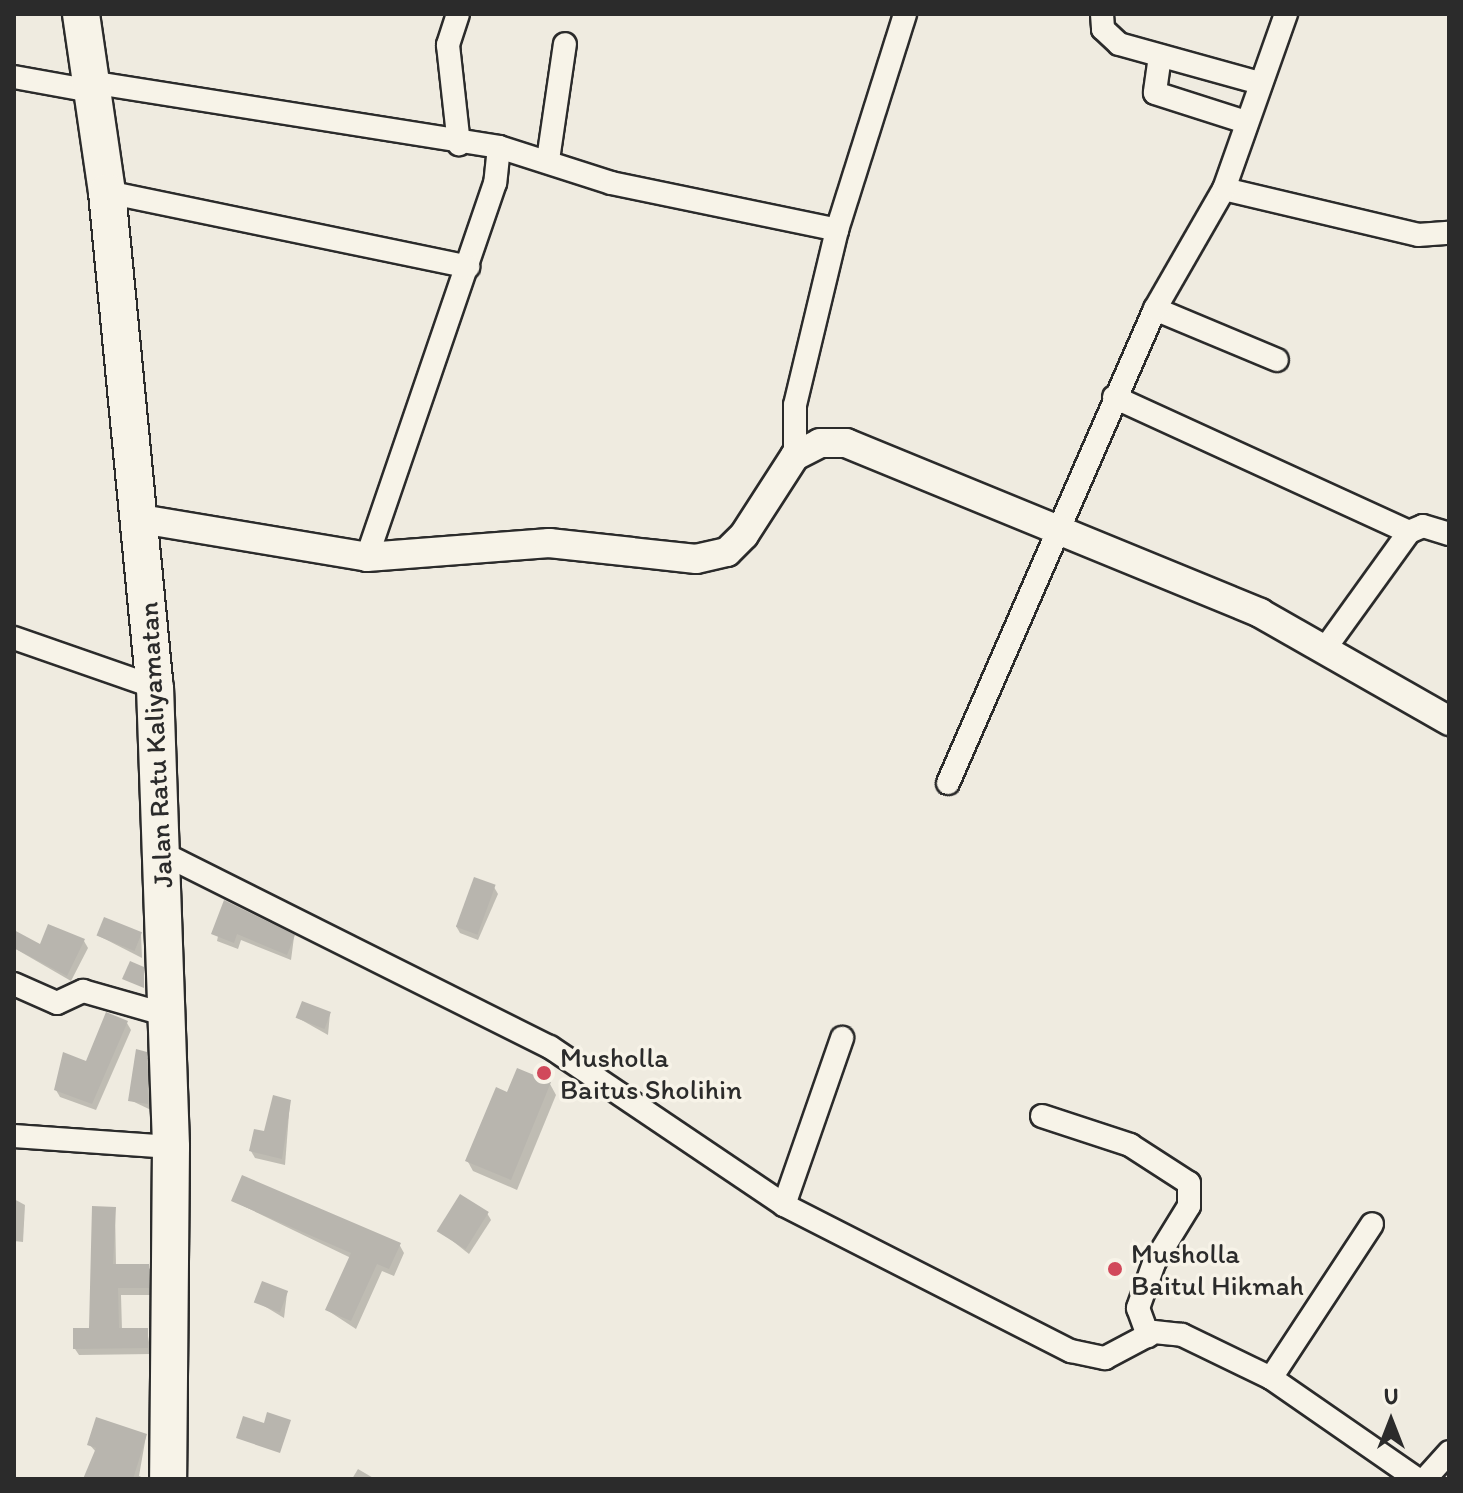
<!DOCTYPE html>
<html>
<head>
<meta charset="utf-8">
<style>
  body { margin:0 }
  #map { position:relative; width:1463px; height:1493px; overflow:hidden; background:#efebe0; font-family:Itim,sans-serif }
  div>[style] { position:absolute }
  .shadow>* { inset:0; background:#0003 }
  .building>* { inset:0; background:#b8b5ae; transform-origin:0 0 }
  .roads { filter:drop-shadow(2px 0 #2b2b2b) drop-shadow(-2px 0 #2b2b2b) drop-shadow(0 2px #2b2b2b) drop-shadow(0 -2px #2b2b2b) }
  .minor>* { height:22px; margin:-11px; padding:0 11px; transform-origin:11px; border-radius:11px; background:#f7f3e8 }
  .tertiary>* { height:28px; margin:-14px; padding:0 14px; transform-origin:14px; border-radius:14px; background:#f7f3e8 }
  .primary>* { height:36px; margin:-18px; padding:0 18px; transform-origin:18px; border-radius:18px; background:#f7f3e8 }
  .dots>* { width:22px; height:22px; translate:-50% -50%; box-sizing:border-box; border:4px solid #f7f3e8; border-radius:50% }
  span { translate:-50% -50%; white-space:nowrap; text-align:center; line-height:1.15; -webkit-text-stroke:7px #f7f3e8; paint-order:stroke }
  .street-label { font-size:28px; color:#2b2b2b }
  .poi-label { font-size:28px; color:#2b2b2b }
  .left { translate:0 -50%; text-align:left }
  .frame { position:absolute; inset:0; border:16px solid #2b2b2b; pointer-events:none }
  .north { position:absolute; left:1351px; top:1381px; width:80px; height:80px; -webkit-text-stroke:6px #f7f3e8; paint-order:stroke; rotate:0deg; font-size:22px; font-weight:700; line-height:32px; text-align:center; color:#2b2b2b }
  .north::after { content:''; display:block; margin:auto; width:28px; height:36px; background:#2b2b2b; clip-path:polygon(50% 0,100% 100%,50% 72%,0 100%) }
</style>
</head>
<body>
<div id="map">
  <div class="shadow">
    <i style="clip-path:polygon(494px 887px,498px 894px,478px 940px,460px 933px,456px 926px)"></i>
    <i style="clip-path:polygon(225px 902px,294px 937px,291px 960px,241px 940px,238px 949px,217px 941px)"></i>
    <i style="clip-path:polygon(141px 934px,142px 958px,99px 936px)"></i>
    <i style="clip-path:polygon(84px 941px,88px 948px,71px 981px,14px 948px)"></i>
    <i style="clip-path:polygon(330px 1013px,328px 1035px,298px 1018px)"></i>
    <i style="clip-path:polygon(127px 1023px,131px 1030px,96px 1110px,60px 1097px,56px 1090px)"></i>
    <i style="clip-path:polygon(145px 1054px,150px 1061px,151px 1110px,130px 1100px)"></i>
    <i style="clip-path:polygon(550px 1084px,556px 1095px,517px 1190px,473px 1171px,467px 1160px,508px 1094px)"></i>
    <i style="clip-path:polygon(290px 1101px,285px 1165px,255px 1158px,251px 1151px)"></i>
    <i style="clip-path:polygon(14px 1199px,25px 1205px,23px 1242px,14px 1241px)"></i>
    <i style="clip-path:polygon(233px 1201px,399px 1244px,404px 1253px,394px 1276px,382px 1271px,356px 1329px,327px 1310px,351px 1258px)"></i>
    <i style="clip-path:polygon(115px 1209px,116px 1266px,148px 1266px,152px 1273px,152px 1295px,121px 1295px,122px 1330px,147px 1330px,151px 1354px,79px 1355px,75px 1349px,91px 1330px)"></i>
    <i style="clip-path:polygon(487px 1213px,491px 1220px,469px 1254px,440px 1231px)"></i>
    <i style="clip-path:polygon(287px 1293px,284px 1318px,256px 1301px)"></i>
    <i style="clip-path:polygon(146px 1436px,139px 1476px,146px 1479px,86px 1479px,96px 1452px,89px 1444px)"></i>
    <i style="clip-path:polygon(358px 1469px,375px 1479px,352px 1479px)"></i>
  </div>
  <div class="building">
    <i style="left:474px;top:877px;width:23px;height:53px;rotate:20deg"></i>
    <i style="clip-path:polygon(224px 900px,295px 935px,287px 955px,237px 934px,234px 943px,211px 934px)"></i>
    <i style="left:104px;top:917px;width:41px;height:20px;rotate:22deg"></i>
    <i style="clip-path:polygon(48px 924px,85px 939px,67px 976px,14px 948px,14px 930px,40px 944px)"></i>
    <i style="clip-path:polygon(130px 961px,144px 967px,144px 988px,122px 979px)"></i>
    <i style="left:302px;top:1001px;width:31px;height:18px;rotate:21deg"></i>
    <i style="clip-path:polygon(106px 1012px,128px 1021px,92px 1104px,54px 1090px,63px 1052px,86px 1061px)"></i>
    <i style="clip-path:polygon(136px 1049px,147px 1052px,148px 1104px,128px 1101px)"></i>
    <i style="clip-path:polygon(517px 1068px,551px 1082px,511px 1180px,465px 1161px,496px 1087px,507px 1092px)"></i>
    <i style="clip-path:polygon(273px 1095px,291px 1100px,282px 1159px,249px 1151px,254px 1129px,264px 1131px)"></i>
    <i style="clip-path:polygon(242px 1175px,401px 1243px,389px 1269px,377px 1264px,351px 1321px,325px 1310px,351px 1253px,231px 1201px)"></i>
    <i style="left:460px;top:1194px;width:34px;height:44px;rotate:32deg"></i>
    <i style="clip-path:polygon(92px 1206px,116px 1207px,113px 1264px,149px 1264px,149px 1288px,118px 1288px,119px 1328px,148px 1328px,148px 1348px,73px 1349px,73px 1328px,89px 1328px)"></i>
    <i style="left:262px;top:1281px;width:28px;height:23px;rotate:21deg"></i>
    <i style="clip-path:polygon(267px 1412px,291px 1420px,280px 1453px,236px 1438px,243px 1416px,264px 1423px)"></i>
    <i style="clip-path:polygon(96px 1417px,147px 1434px,133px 1479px,83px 1479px,96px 1448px,87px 1445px)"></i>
  </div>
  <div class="roads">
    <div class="minor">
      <i style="left:458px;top:14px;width:33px;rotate:108deg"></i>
      <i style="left:448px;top:45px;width:100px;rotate:83.7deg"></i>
      <i style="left:1102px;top:14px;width:15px;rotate:86deg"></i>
      <i style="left:1103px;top:29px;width:22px;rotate:43deg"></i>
      <i style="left:1119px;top:44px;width:146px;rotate:15.5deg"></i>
      <i style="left:1160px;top:56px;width:37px;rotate:98deg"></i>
      <i style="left:1155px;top:93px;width:96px;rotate:17.7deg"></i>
      <i style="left:14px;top:77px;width:78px;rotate:10.3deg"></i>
      <i style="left:90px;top:82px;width:414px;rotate:9deg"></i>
      <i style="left:499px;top:147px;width:36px;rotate:96deg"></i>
      <i style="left:495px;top:183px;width:395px;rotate:108.9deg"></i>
      <i style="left:499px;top:147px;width:118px;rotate:17.8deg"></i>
      <i style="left:611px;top:183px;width:231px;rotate:11.7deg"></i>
      <i style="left:548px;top:160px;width:117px;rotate:-81.7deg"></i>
      <i style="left:1224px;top:189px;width:199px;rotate:13.3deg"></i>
      <i style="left:1418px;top:235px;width:31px;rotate:-4deg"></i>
      <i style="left:107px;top:192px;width:369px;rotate:11.7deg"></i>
      <i style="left:1155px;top:309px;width:132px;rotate:22.7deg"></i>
      <i style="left:1114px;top:397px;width:324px;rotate:24.6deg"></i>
      <i style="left:1409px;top:532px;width:15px;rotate:-23deg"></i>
      <i style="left:1423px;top:526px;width:27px;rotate:17deg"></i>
      <i style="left:795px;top:456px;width:51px;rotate:-90deg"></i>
      <i style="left:795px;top:405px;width:180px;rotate:-76.5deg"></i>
      <i style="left:837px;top:230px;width:226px;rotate:-72.5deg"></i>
      <i style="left:14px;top:638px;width:149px;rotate:19.2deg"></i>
      <i style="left:1324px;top:650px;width:145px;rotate:-54.2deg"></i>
      <i style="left:948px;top:783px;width:517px;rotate:-66.41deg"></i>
      <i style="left:1155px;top:309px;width:138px;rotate:-60.1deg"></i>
      <i style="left:1224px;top:189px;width:186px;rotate:-70.5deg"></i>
      <i style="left:162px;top:853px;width:434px;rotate:26.6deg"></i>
      <i style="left:550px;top:1047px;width:282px;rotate:34deg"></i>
      <i style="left:784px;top:1205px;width:322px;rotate:27deg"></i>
      <i style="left:1071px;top:1351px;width:35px;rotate:12deg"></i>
      <i style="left:1105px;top:1358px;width:55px;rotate:-28deg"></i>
      <i style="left:1154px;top:1332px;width:28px;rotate:6deg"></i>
      <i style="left:1182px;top:1335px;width:99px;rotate:25.8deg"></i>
      <i style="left:1271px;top:1378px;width:178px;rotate:34.7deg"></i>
      <i style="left:14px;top:984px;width:47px;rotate:23.8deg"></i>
      <i style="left:57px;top:1003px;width:29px;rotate:-25deg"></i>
      <i style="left:83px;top:991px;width:87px;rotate:15.9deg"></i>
      <i style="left:1042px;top:1116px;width:93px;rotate:18.2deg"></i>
      <i style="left:1130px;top:1145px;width:70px;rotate:32.8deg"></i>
      <i style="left:1189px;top:1183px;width:23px;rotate:90deg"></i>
      <i style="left:1189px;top:1206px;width:67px;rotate:121.6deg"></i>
      <i style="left:1154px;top:1263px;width:48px;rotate:109.6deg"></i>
      <i style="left:1138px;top:1308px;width:30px;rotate:70deg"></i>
      <i style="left:14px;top:1136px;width:157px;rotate:4deg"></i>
      <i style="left:784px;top:1205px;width:177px;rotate:-70.8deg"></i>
      <i style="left:1271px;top:1378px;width:184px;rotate:-56.7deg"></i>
      <i style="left:1425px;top:1479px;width:36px;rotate:-48deg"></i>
    </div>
    <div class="tertiary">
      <i style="left:141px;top:519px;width:229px;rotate:9.5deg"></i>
      <i style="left:367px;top:557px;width:183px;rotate:-4.4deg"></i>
      <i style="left:549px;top:543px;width:148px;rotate:6.2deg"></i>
      <i style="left:696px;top:559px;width:32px;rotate:-13deg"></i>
      <i style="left:727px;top:552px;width:24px;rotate:-45deg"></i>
      <i style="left:744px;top:535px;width:94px;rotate:-57.2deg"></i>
      <i style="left:795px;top:456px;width:28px;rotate:-27deg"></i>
      <i style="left:820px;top:443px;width:26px"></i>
      <i style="left:846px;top:443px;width:448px;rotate:22.3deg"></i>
      <i style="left:1260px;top:613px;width:218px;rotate:29.7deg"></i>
    </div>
    <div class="primary">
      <i style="left:81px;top:14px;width:180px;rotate:81.7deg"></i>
      <i style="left:107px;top:192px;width:497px;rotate:84.5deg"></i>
      <i style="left:155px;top:687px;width:460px;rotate:88deg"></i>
      <i style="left:171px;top:1147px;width:332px;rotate:90.5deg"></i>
    </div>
  </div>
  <div class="dots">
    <i style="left:544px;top:1073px;background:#d1495b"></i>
    <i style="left:1115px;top:1269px;background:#d1495b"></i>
  </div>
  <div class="street-label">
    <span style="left:155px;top:745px;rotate:-93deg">Jalan Ratu Kaliyamatan</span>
  </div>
  <div class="poi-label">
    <span class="left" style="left:560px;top:1073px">Musholla<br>Baitus Sholihin</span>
    <span class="left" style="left:1131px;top:1269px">Musholla<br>Baitul Hikmah</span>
  </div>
  <div class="frame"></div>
  <div class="north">U</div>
</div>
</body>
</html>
